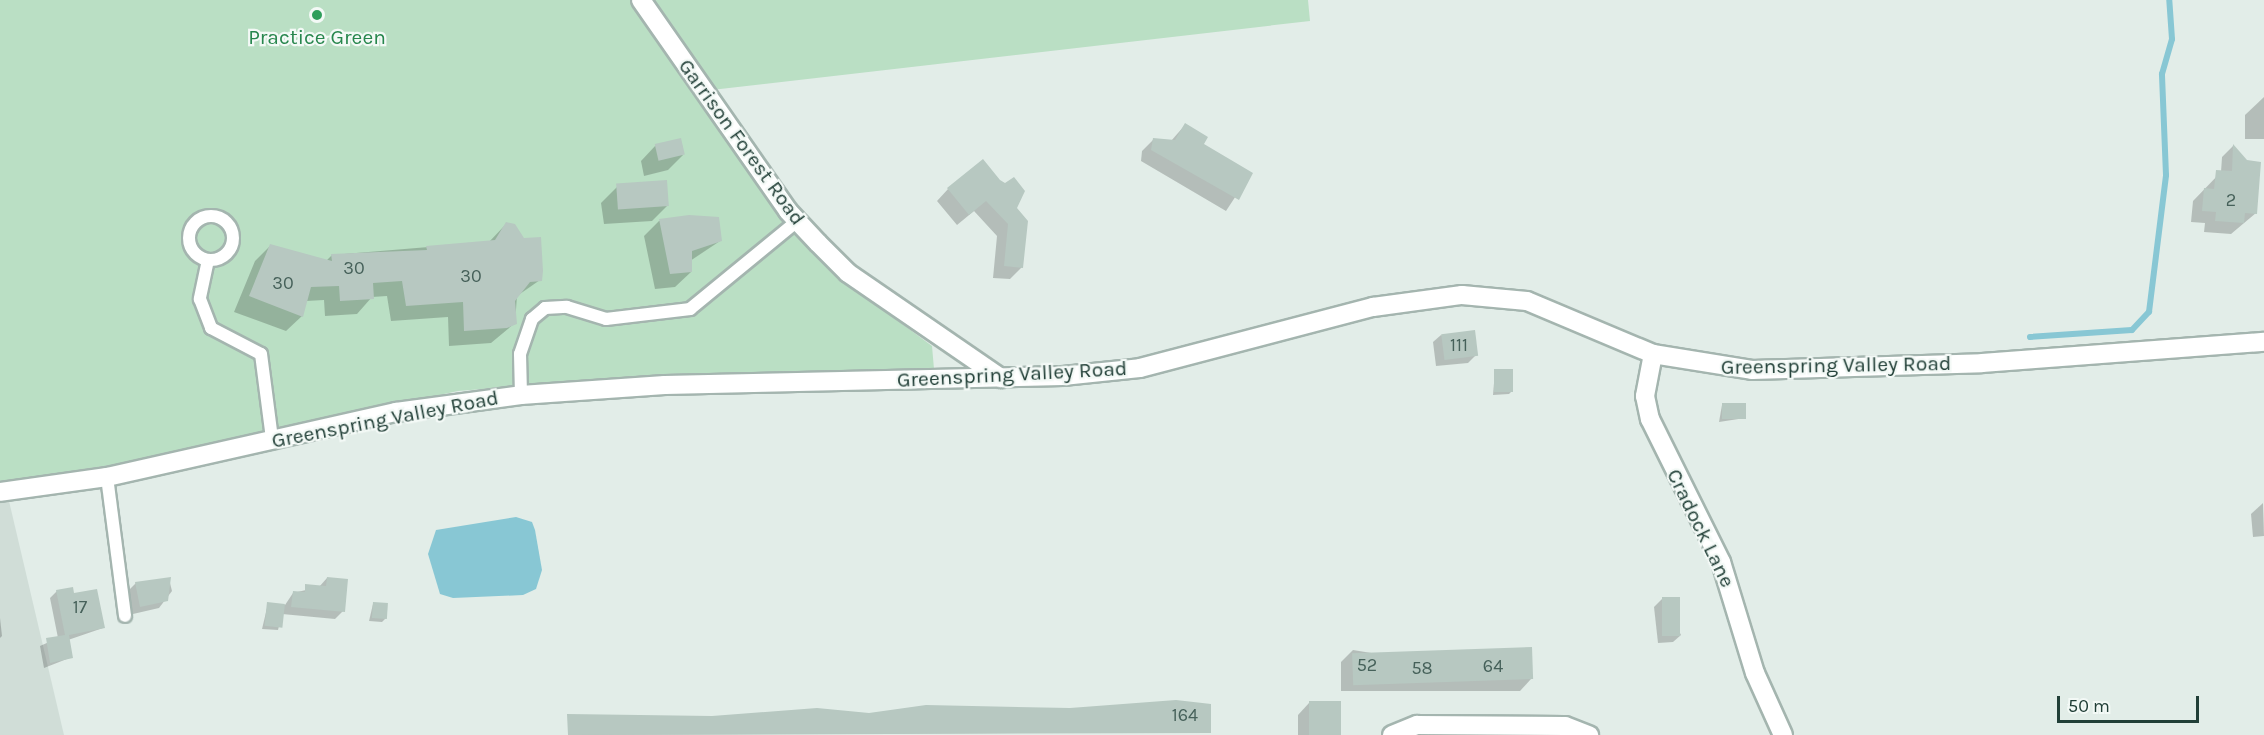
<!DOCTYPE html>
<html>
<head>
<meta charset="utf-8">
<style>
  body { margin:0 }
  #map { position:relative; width:2264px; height:735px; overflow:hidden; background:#e2ede8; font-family:Karla,sans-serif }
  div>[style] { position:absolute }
  .built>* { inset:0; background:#d0ddd7 }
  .green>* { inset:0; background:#badfc4 }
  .water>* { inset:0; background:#88c7d4 }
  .shadow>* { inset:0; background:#0003 }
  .stream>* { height:6px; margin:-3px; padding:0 3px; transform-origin:3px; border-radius:3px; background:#88c7d4 }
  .building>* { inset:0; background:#b7c8c1; transform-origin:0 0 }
  .roads { filter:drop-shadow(2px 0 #a4b5af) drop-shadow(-2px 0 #a4b5af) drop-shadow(0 2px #a4b5af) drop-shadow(0 -2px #a4b5af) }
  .service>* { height:12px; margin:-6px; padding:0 6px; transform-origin:6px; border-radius:6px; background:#fff }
  .service>.ring { margin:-6px; padding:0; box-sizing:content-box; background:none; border:12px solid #fff; border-radius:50% }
  .minor>* { height:18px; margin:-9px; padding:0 9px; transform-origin:9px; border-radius:9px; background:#fff }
  .tertiary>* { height:18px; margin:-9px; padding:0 9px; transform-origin:9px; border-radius:9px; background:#fff }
  .secondary>* { height:18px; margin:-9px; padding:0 9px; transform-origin:9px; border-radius:9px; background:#fff }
  .dots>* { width:16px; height:16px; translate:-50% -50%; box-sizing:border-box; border:3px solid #f3f9f6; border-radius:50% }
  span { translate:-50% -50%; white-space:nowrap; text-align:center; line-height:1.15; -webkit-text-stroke:4.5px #f3f9f6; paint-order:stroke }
  .number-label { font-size:18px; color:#46615a }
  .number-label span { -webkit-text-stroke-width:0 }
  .leisure-label { font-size:21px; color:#27864d }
  .street-label { font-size:21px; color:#213f37 }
  .scale { position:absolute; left:2057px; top:696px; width:142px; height:27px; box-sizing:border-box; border:3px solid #213f37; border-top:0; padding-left:8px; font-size:18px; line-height:21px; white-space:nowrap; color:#213f37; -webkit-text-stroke:4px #f3f9f6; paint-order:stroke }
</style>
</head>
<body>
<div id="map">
  <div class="built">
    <i style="clip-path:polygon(9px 501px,64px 735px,0 735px,0 503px)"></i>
  </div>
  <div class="green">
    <i style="clip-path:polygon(0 0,1308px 0,1310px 21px,694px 92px,779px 213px,843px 280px,932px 346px,934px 369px,665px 374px,458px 391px,124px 463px,0 482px)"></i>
  </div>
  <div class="water">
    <i style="clip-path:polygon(516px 517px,532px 522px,535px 530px,542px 570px,536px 589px,523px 595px,453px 598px,440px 594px,428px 554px,436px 530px)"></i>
  </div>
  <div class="shadow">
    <i style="clip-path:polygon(2264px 97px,2264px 139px,2245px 139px,2245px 115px)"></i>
    <i style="clip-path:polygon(1185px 125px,1202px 144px,1251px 173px,1226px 211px,1141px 161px,1142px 151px,1153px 140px,1171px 141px)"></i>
    <i style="clip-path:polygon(656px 145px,683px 155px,668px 170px,644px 176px,641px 161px)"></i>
    <i style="clip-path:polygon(2233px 146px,2256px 213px,2231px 234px,2204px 232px,2205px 223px,2191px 222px,2193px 201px,2221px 172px,2222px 157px)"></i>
    <i style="clip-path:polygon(617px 187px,667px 206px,652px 221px,604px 224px,601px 203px)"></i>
    <i style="clip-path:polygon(948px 189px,1015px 208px,1022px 267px,1010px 279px,993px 278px,997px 236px,974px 211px,957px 225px,937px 201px)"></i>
    <i style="clip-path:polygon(718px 219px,720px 241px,690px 261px,691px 272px,675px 287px,655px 289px,644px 236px,659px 221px)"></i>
    <i style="clip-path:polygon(507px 223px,540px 280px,517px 296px,515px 323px,491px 343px,449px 346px,448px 317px,391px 321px,387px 296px,372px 297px,357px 314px,325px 316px,324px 300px,306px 301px,302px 316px,286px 331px,234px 312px,255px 261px,271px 245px,326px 261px,332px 255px,489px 242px)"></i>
    <i style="clip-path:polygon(1441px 335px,1476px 355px,1468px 363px,1436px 366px,1433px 342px)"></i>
    <i style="clip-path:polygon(1495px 371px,1513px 390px,1509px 394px,1493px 395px)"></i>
    <i style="clip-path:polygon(1722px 405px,1745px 418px,1719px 422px)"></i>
    <i style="clip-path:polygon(2263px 503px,2264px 536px,2253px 537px,2251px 514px)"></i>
    <i style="clip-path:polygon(327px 578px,343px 611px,335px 619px,282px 614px,278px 630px,262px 629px,268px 604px,285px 605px,293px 593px,319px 587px)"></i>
    <i style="clip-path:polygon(169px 579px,172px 591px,159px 608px,133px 614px,128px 591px,136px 583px)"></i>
    <i style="clip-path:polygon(57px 591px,73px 595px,103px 628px,68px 640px,72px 657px,44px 668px,40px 646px,58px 638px,50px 598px)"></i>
    <i style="clip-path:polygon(1662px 599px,1681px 635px,1673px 642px,1658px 643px,1654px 607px)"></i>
    <i style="clip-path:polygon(373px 604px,386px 618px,382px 622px,369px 621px)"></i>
    <i style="clip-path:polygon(0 618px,2px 636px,0 638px)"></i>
    <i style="clip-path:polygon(1353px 650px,1531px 679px,1520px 691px,1341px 691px,1341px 662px)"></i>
    <i style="clip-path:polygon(1309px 703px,1340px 735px,1298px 735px,1298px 715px)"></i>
    <i style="clip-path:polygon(869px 714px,1209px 732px,574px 735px,574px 728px,712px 718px)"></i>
  </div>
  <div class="stream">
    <i style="left:2030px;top:337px;width:102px;rotate:-3.9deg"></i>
    <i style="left:2132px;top:330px;width:25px;rotate:-47deg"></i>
    <i style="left:2149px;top:312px;width:138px;rotate:-82.9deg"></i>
    <i style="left:2166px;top:175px;width:101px;rotate:-92.3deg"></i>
    <i style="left:2162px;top:74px;width:36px;rotate:-74deg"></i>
    <i style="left:2172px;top:39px;width:39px;rotate:-94deg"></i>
  </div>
  <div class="building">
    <i style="clip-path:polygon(1185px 123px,1208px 137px,1204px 144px,1253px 173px,1239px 200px,1151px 150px,1153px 138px,1175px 140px)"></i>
    <i style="left:681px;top:138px;width:17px;height:27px;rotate:77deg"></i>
    <i style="clip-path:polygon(2233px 144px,2247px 160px,2261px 162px,2257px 214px,2245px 213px,2244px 223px,2215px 221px,2216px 212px,2202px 211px,2204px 188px,2214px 189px,2216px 170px,2232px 171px)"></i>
    <i style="clip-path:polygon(983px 159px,1000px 180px,1005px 183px,1014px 177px,1025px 191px,1017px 208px,1028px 221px,1023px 268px,1004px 266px,1008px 224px,986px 201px,969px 215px,947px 188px)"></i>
    <i style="left:667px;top:180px;width:26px;height:51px;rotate:86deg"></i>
    <i style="clip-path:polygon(689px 215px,719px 217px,722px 241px,692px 251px,692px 272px,670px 274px,659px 219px)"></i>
    <i style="clip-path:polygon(506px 222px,515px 224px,524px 238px,541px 237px,543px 271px,542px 281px,530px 282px,515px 301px,517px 324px,507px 328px,464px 331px,463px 302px,406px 306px,402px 281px,373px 283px,374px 299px,340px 301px,339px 286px,311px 287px,303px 317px,249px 296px,270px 244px,332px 261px,331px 254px,427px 250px,426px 246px,495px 240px)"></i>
    <i style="left:1475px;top:330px;width:26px;height:34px;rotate:83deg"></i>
    <i style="left:1494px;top:369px;width:19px;height:23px"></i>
    <i style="left:1722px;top:403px;width:24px;height:16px"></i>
    <i style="clip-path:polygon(171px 577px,168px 601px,140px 607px,135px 582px)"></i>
    <i style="clip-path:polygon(327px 577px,348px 579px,345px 612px,291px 607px,293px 591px,305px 592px,305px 584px,326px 586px)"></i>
    <i style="clip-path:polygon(73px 587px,74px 593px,97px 589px,105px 628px,69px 635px,73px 658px,50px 663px,46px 638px,65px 635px,56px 590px)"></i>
    <i style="left:1662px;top:597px;width:18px;height:39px"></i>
    <i style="left:267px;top:602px;width:18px;height:24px;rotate:6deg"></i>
    <i style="left:373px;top:602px;width:15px;height:16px;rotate:4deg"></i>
    <i style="left:1532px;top:647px;width:32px;height:180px;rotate:88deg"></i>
    <i style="clip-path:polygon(1176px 700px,1211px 704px,1211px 733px,568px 735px,567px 714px,712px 716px,817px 708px,869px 713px,926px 705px,1070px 708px)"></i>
    <i style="left:1309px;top:701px;width:32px;height:34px"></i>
  </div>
  <div class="roads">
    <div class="service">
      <i class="ring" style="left:189px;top:216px;width:32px;height:32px"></i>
      <i style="left:208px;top:260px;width:40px;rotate:102deg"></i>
      <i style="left:200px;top:299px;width:31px;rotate:69deg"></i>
      <i style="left:211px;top:328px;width:56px;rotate:27.5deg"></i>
      <i style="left:261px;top:354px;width:86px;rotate:82.6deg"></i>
      <i style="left:521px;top:395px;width:41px;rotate:-91.4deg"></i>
      <i style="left:520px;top:354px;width:37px;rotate:-71deg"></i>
      <i style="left:532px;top:319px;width:17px;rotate:-40deg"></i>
      <i style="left:545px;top:308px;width:22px;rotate:-3deg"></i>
      <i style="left:567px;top:307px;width:41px;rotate:17.1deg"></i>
      <i style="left:606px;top:319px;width:85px;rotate:-6.8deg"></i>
      <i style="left:690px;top:309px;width:139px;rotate:-39.4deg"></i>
      <i style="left:107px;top:477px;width:140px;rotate:82.6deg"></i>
    </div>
    <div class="minor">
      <i style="left:1392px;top:735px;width:27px;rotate:-22deg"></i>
      <i style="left:1417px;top:725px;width:148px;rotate:0.4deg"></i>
      <i style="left:1565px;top:726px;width:26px;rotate:21deg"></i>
    </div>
    <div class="tertiary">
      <i style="left:1653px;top:354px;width:43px;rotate:100.8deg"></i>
      <i style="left:1645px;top:396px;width:24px;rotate:78deg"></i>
      <i style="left:1650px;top:419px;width:160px;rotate:63.6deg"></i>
      <i style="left:1721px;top:562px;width:116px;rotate:73deg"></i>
      <i style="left:1755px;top:673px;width:68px;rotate:65.7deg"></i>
    </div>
    <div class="secondary">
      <i style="left:641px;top:0;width:257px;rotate:55.1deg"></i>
      <i style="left:788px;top:211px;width:44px;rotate:46.8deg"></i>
      <i style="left:818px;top:243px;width:42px;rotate:45deg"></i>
      <i style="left:848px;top:273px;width:186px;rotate:34.5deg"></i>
      <i style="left:0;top:492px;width:108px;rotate:-8deg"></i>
      <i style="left:107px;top:477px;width:296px;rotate:-12.7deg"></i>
      <i style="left:396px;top:412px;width:126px;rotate:-7.7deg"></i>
      <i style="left:521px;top:395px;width:144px;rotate:-4deg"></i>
      <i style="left:665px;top:385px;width:398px;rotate:-1.3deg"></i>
      <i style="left:1063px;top:376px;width:77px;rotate:-5.9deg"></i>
      <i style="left:1140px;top:368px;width:241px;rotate:-14.7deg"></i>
      <i style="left:1373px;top:307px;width:90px;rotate:-7.7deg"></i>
      <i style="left:1462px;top:295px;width:65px;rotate:5.3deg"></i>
      <i style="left:1527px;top:301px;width:137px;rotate:22.8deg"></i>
      <i style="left:1653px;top:354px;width:100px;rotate:9.2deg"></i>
      <i style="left:1752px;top:370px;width:230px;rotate:-1.7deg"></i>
      <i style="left:1982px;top:363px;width:283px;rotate:-4.3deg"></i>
    </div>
  </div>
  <div class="dots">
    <i style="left:317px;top:15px;background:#2e9e5b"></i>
  </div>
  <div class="number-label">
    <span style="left:2231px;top:200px">2</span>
    <span style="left:354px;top:268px">30</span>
    <span style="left:471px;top:276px">30</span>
    <span style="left:283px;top:283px">30</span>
    <span style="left:1459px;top:345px">111</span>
    <span style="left:80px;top:607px">17</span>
    <span style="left:1367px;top:665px">52</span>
    <span style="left:1493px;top:666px">64</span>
    <span style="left:1422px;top:668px">58</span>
    <span style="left:1185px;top:715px">164</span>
  </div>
  <div class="leisure-label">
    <span style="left:317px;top:37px">Practice Green</span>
  </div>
  <div class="street-label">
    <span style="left:742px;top:142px;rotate:54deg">Garrison Forest Road</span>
    <span style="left:1836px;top:365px;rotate:-1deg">Greenspring Valley Road</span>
    <span style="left:1012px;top:374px;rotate:-3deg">Greenspring Valley Road</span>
    <span style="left:385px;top:419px;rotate:-11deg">Greenspring Valley Road</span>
    <span style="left:1701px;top:528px;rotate:64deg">Cradock Lane</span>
  </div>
  <div class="scale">50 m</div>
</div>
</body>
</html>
